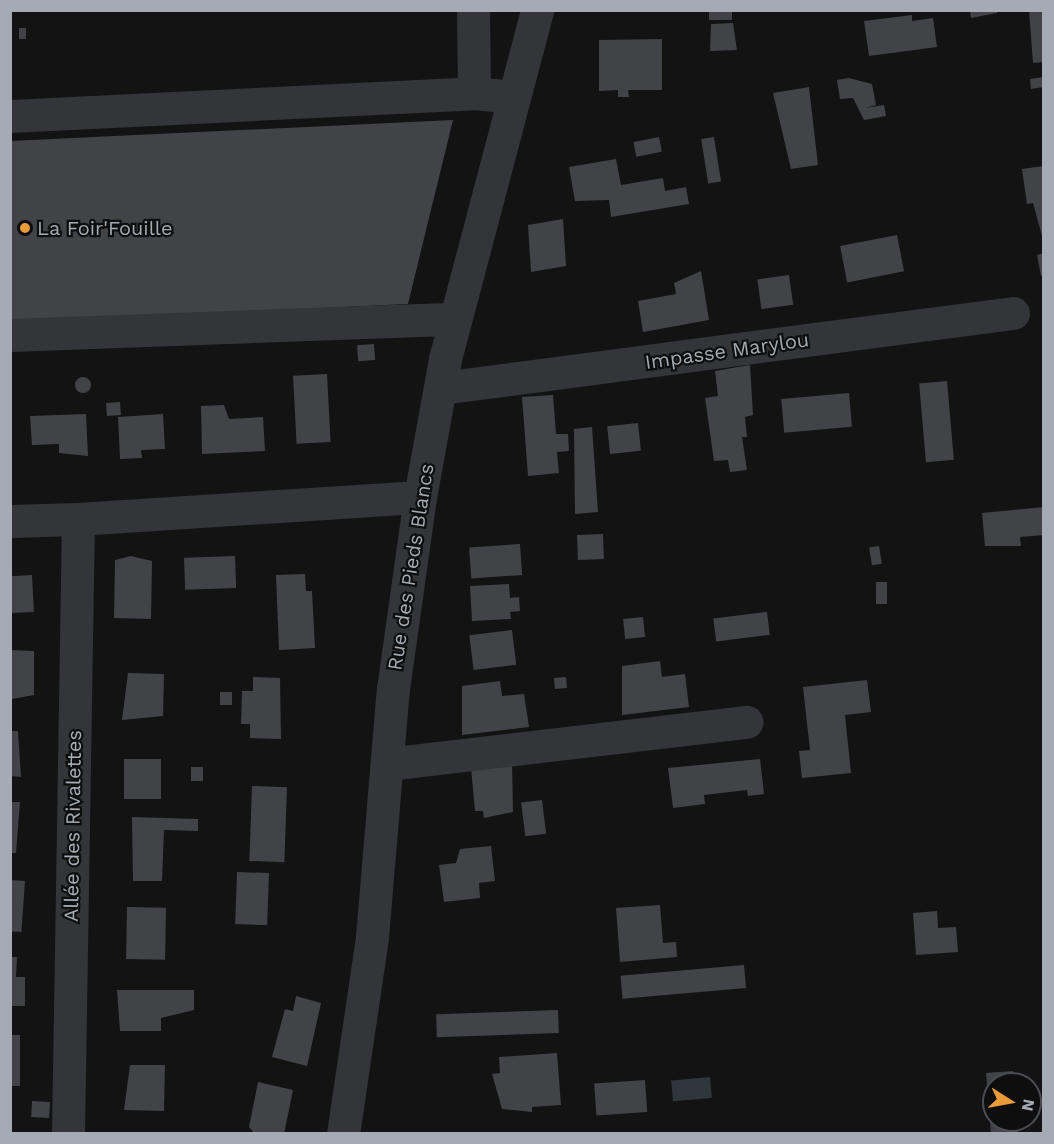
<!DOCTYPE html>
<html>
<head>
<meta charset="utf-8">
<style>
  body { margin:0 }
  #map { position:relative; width:1054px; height:1144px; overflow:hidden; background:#131314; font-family:"Work Sans",sans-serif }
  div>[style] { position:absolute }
  .water>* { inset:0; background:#2d373c; transform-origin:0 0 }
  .building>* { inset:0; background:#424347; transform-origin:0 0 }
  .round { border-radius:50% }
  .minor>* { height:33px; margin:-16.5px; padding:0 16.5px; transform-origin:16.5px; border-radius:16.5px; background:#343539 }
  .dots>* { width:16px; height:16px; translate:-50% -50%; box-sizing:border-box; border:3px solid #0e0e0f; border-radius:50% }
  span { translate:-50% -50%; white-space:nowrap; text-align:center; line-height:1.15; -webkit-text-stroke:4.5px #0e0e0f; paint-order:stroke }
  .poi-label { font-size:20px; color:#a5abb4 }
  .left { translate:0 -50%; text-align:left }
  .street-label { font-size:20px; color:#a5abb4 }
  .frame { position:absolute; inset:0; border:12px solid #a5abb4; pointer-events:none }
  .north { position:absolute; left:982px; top:1072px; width:60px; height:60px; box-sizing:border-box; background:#0e0e0f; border:2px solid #4a4d51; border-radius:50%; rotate:101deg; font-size:16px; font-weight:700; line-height:24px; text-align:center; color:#a5abb4 }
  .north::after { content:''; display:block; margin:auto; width:21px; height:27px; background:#e89b37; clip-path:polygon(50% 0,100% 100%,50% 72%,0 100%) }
</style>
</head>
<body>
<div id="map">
  <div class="water">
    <i style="left:710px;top:1077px;width:21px;height:39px;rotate:85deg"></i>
  </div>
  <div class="building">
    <i style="left:709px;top:10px;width:23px;height:10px"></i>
    <i style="clip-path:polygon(970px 10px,997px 10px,997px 13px,971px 18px)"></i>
    <i style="clip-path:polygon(1029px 10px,1044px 10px,1044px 62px,1033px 63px)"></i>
    <i style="clip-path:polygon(912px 15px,912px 21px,933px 18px,937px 47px,869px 56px,864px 21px)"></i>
    <i style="clip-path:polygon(733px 23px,737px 50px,710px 51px,711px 24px)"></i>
    <i style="left:26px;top:28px;width:11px;height:7px;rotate:90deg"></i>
    <i style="clip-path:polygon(662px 39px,662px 90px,628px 90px,629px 97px,618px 97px,618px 90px,599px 91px,599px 40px)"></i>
    <i style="clip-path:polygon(1044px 77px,1044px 87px,1031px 89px,1030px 79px)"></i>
    <i style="clip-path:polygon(849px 78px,872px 84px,876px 105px,865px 108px,884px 105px,886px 116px,864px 120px,853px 98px,840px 99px,837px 80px)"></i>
    <i style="clip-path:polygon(809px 87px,818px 165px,791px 169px,773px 93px)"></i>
    <i style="clip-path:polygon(453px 120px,408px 304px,10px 322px,10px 141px)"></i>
    <i style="left:659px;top:137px;width:15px;height:26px;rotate:79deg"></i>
    <i style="left:714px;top:137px;width:45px;height:13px;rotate:81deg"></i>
    <i style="clip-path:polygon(616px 159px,621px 185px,663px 178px,665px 191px,686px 187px,689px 204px,611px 217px,609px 200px,575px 201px,569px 167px)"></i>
    <i style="clip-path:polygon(1044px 166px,1044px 236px,1042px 236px,1033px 203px,1027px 204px,1022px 169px)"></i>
    <i style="clip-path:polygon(563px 219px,566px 266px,531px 272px,528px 225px)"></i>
    <i style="left:897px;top:235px;width:37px;height:58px;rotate:79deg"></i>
    <i style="clip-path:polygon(1044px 253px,1044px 275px,1041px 276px,1037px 255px)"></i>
    <i style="clip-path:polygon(701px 271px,709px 320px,643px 332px,638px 301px,676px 294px,674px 283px)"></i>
    <i style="left:789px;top:275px;width:30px;height:32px;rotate:82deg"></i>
    <i style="left:374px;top:344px;width:16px;height:17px;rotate:86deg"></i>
    <i style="clip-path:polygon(750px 365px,753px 415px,745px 417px,747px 437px,742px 437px,747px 470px,730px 472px,728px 460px,714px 461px,705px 398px,718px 396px,715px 371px)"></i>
    <i style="left:327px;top:374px;width:68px;height:34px;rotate:87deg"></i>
    <i class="round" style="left:75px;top:377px;width:16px;height:16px"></i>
    <i style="left:947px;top:381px;width:79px;height:28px;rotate:85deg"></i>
    <i style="left:849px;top:393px;width:34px;height:68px;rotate:85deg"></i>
    <i style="clip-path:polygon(553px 395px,556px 434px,568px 434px,569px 451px,557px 452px,559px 473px,528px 476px,522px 397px)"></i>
    <i style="left:120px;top:402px;width:13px;height:14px;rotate:86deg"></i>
    <i style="clip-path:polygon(224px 405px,229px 419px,263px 417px,265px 451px,202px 454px,201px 406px)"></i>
    <i style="clip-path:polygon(86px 414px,88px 456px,59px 453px,59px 444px,32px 445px,30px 416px)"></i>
    <i style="clip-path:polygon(163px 414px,165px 449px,141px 450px,142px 458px,120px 459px,118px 417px)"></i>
    <i style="left:638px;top:423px;width:28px;height:31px;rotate:84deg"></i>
    <i style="clip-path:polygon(592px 427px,598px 512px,575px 514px,574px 429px)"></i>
    <i style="clip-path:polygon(1044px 507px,1044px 535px,1020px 537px,1021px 546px,985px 546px,982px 513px)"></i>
    <i style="left:603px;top:534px;width:25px;height:26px;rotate:88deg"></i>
    <i style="left:520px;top:544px;width:31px;height:51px;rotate:86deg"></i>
    <i style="left:879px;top:546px;width:18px;height:10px;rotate:81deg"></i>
    <i style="clip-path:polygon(131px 556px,152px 561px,151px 619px,114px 618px,115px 560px)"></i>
    <i style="left:235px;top:556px;width:32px;height:51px;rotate:88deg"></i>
    <i style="clip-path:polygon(305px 574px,306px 591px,312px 591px,315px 648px,279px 650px,276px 575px)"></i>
    <i style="left:32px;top:575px;width:37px;height:22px;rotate:87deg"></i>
    <i style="left:876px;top:582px;width:11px;height:22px"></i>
    <i style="clip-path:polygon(509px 584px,510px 598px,519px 597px,520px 611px,510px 612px,511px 619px,472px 621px,470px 586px)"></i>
    <i style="left:767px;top:612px;width:23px;height:54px;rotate:83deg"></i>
    <i style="left:643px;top:617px;width:20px;height:20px;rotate:84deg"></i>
    <i style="left:512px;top:630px;width:35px;height:43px;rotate:83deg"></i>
    <i style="clip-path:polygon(10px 650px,34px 651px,34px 695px,12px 699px)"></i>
    <i style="clip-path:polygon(660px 661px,662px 677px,685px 674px,689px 707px,622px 715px,622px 666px)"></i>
    <i style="clip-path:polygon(128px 673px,164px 674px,163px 716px,122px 720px)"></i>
    <i style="clip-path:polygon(253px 677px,280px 678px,281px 739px,250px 738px,250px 724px,241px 724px,242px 691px,253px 691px)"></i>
    <i style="left:566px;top:677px;width:11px;height:12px;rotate:85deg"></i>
    <i style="clip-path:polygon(867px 680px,871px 712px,845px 715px,851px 773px,802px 778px,799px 751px,810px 750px,803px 687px)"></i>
    <i style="clip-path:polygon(500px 681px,502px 696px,524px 694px,529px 727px,462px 735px,462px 686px)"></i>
    <i style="left:220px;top:692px;width:12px;height:13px"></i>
    <i style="clip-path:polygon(10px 731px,18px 731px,21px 777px,10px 776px)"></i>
    <i style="left:124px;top:759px;width:37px;height:40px"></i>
    <i style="clip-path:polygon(760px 759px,764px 794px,748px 796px,747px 790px,704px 795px,705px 804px,673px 808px,668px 768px)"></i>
    <i style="clip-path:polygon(512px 762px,513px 812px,484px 818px,483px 811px,475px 811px,471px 768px)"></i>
    <i style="left:191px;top:767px;width:12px;height:14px"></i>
    <i style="left:252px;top:786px;width:35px;height:75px;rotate:2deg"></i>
    <i style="left:542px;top:800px;width:34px;height:21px;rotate:83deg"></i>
    <i style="clip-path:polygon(10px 802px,20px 802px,16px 853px,10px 853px)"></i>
    <i style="clip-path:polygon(132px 817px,198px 819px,198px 831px,164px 830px,162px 881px,133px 881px)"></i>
    <i style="clip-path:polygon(491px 846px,495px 881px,479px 883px,480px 898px,444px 902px,439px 865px,456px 863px,460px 849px)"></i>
    <i style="left:237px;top:872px;width:32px;height:52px;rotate:2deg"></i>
    <i style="left:10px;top:880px;width:15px;height:51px;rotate:4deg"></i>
    <i style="clip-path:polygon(660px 905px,663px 943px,676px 942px,677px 957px,620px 962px,616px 908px)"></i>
    <i style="left:127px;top:907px;width:39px;height:52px;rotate:1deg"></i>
    <i style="clip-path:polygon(937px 911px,938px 928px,956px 927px,958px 952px,916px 955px,913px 913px)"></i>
    <i style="clip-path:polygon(10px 957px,17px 957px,16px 977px,25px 977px,25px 1006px,10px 1006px)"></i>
    <i style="left:744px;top:965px;width:23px;height:124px;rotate:85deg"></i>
    <i style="clip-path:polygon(117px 990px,194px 990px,194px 1010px,161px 1018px,161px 1031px,120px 1031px)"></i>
    <i style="clip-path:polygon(296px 996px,321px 1003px,307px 1066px,272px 1057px,285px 1009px,293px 1011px)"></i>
    <i style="left:558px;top:1010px;width:23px;height:122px;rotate:88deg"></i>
    <i style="left:10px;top:1035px;width:10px;height:51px"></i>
    <i style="clip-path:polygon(557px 1053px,561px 1105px,532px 1107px,532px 1112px,502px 1109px,492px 1074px,500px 1073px,499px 1057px)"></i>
    <i style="clip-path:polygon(130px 1065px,165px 1065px,164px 1111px,124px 1110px)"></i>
    <i style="clip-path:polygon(1013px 1071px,1014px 1084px,994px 1084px,994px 1120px,1017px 1120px,1018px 1134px,991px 1134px,986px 1073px)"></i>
    <i style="left:645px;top:1080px;width:32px;height:51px;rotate:86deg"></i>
    <i style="clip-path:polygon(258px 1082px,293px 1090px,284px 1134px,255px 1134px,249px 1127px)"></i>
    <i style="left:32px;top:1101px;width:18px;height:16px;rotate:3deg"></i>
  </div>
  <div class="minor">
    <i style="left:473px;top:10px;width:83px;rotate:89.3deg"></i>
    <i style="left:10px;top:116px;width:465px;rotate:-2.8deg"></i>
    <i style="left:474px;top:93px;width:40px;rotate:5.7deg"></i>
    <i style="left:10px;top:335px;width:445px;rotate:-2.1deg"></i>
    <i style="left:441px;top:388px;width:577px;rotate:-7.47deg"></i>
    <i style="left:10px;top:521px;width:68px;rotate:-1.7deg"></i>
    <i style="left:387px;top:764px;width:362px;rotate:-6.7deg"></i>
    <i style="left:68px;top:1134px;width:615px;rotate:-89.07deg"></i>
    <i style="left:78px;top:519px;width:343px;rotate:-3.7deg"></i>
    <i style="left:343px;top:1134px;width:199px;rotate:-81.6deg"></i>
    <i style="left:372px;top:937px;width:249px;rotate:-85.2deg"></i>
    <i style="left:393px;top:689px;width:194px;rotate:-82deg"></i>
    <i style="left:420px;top:497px;width:140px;rotate:-79.7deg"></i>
    <i style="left:445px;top:359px;width:361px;rotate:-75.2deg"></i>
  </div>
  <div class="dots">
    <i style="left:25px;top:228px;background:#e89b37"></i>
  </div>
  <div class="poi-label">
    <span class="left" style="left:37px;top:228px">La Foir'Fouille</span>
  </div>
  <div class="street-label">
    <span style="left:727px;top:351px;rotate:-8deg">Impasse Marylou</span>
    <span style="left:411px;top:567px;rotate:-81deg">Rue des Pieds Blancs</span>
    <span style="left:73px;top:826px;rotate:-89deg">Allée des Rivalettes</span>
  </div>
  <div class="frame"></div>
  <div class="north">N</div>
</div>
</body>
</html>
